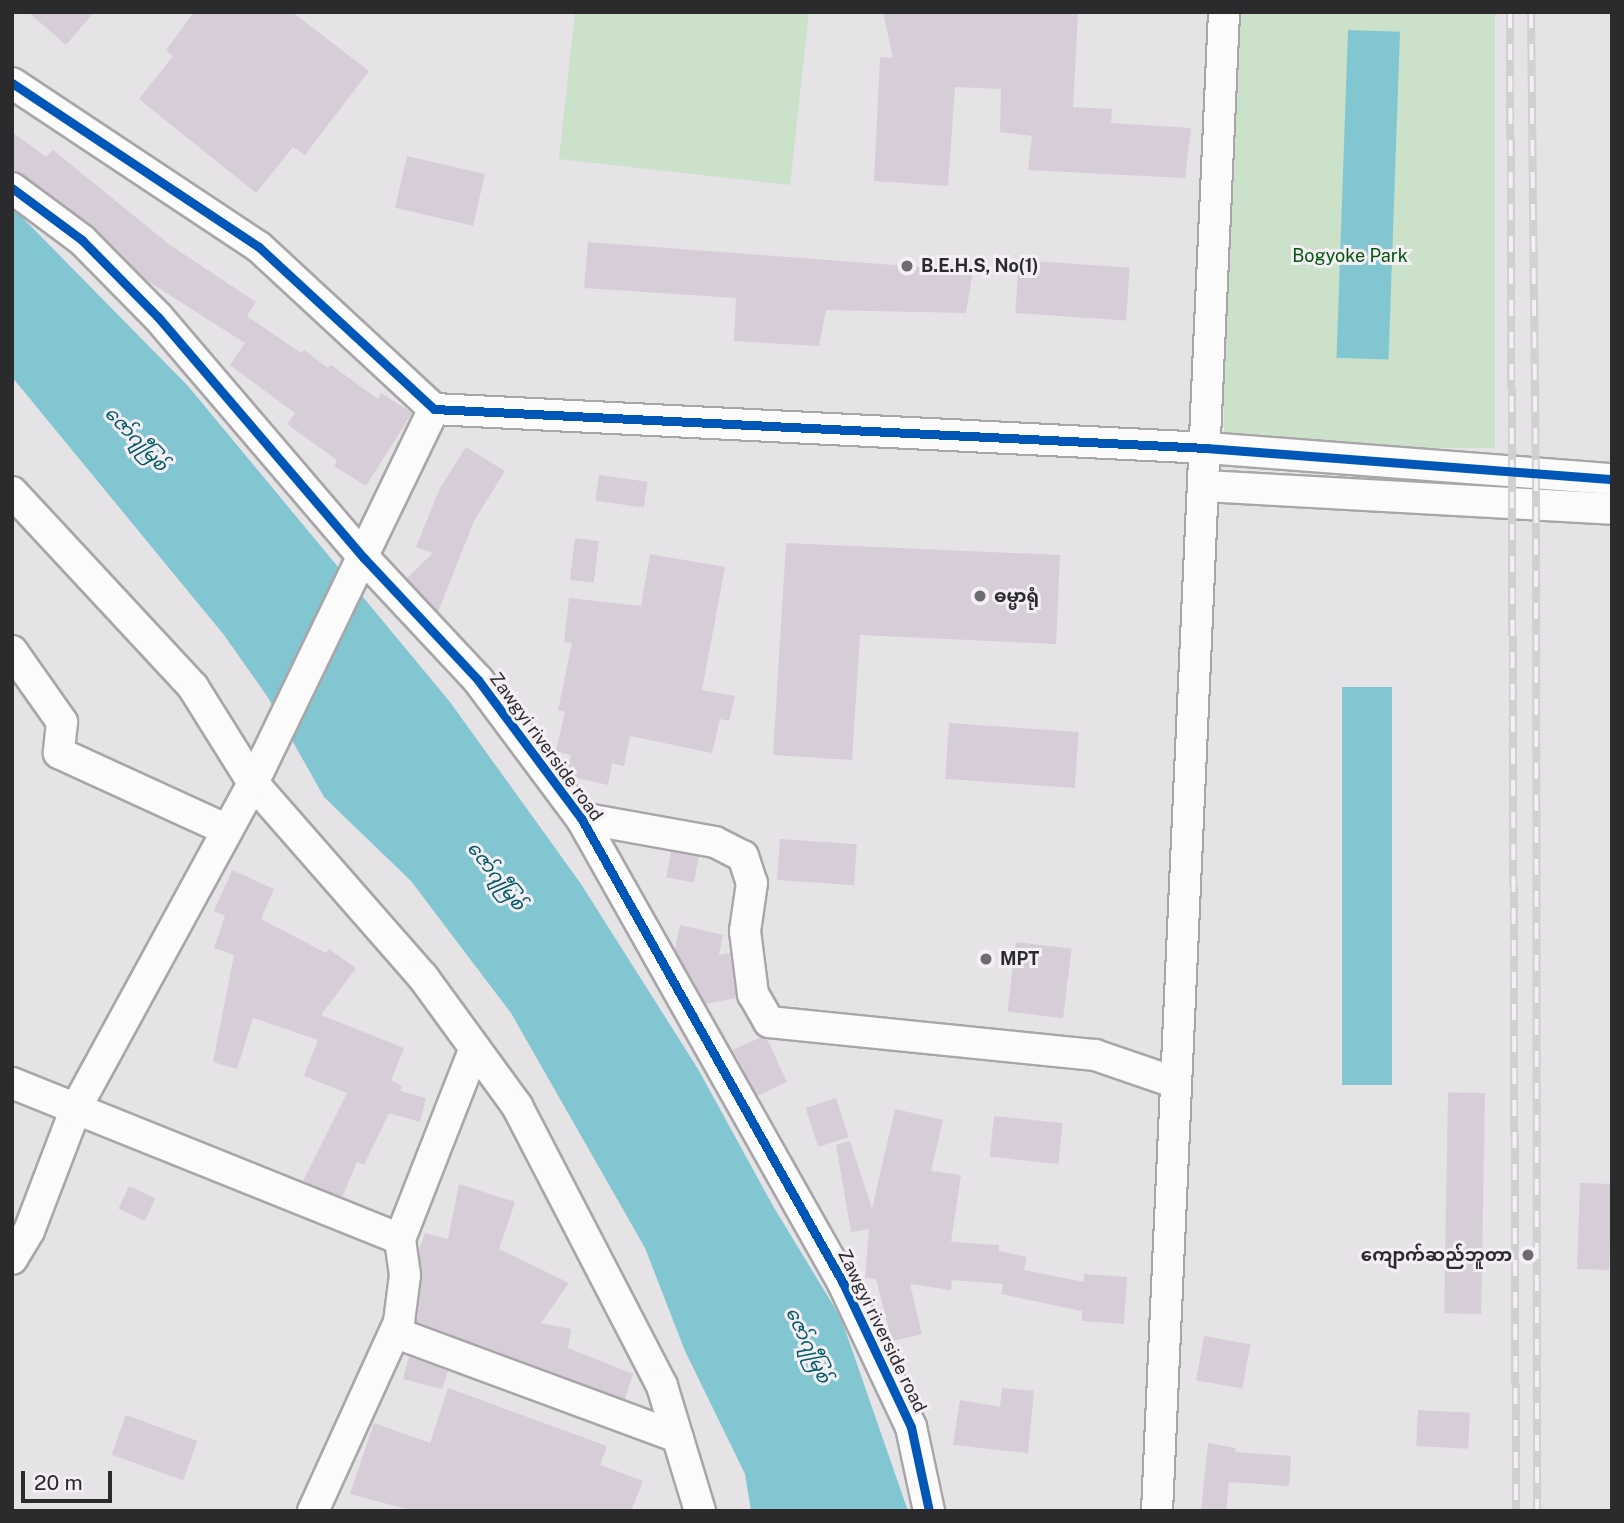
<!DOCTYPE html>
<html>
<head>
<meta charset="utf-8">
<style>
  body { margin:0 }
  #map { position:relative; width:1624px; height:1523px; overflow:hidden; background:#e5e3e6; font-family:"Public Sans","Noto Sans Myanmar",sans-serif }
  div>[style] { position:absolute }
  .green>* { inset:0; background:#cbe1ca; transform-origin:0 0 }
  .water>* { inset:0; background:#81c6d1; transform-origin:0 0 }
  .building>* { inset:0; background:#d6cdd8; transform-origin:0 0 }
  .roads { filter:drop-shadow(2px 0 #a8a6a8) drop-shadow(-2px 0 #a8a6a8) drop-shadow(0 2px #a8a6a8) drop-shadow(0 -2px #a8a6a8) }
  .street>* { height:30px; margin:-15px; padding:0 15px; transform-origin:15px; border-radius:15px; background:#fbfbfb }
  .rail>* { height:8px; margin-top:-4px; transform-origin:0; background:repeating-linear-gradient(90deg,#f3eff4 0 16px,#d1d0d1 0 32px); box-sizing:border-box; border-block:2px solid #d1d0d1 }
  .cycleway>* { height:9px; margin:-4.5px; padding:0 4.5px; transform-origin:4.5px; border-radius:4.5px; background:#0057b8 }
  .dots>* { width:19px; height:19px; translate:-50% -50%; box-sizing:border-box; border:4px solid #f3eff4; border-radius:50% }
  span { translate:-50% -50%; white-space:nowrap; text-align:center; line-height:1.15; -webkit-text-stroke:6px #f3eff4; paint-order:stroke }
  .park-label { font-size:18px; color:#03550e }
  .poi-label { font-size:18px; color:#2b2a2c; font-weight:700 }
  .left { translate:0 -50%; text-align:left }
  .right { translate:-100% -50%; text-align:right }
  .street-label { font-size:18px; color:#2b2a2c }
  .water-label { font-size:19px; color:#005b66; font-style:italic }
  .frame { position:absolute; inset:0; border:14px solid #2b2a2c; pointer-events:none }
  .scale { position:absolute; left:21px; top:1471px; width:91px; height:32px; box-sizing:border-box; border:4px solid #2b2a2c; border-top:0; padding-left:9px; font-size:21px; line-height:24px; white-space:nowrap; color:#2b2a2c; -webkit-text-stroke:5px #f3eff4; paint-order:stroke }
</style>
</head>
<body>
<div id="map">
  <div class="green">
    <i style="clip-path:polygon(575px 12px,809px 12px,790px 185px,559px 159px)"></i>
    <i style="left:1224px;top:12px;width:271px;height:436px"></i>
  </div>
  <div class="water">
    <i style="left:1348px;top:30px;width:52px;height:328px;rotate:2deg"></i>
    <i style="clip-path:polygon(12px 207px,188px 386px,450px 702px,581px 884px,698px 1069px,773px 1206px,841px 1318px,908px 1511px,751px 1511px,745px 1474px,685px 1351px,645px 1248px,511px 1013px,411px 881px,324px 797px,267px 696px,224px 635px,12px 377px)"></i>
    <i style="left:1342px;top:687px;width:50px;height:398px"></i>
  </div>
  <div class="building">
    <i style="clip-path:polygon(28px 12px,94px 12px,66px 45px)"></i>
    <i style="clip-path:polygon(194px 12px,292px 12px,369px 71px,305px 155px,293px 147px,256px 193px,139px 99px,173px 56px,166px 50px)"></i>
    <i style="clip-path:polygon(883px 12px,1078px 12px,1073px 107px,1112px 109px,1111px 123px,1191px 128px,1185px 178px,1028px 170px,1032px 136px,1000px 132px,1001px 89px,955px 87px,948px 186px,874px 181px,880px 57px,893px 58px)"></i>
    <i style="clip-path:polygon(12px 132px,46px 157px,53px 150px,170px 245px,256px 302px,247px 316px,301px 353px,304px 350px,328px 368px,331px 365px,378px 399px,381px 393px,412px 413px,366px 486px,334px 466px,337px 460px,287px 424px,295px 413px,230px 365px,245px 343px,146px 280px,93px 226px,12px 168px)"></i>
    <i style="left:407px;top:156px;width:80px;height:53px;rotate:13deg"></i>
    <i style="clip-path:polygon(588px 242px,907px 266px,973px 271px,966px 313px,826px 310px,819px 346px,734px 341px,736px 298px,584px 288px)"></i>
    <i style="left:1019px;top:260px;width:111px;height:53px;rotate:4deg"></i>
    <i style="clip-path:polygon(466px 447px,505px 471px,474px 521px,438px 612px,407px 578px,433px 553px,416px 547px,440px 488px)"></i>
    <i style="left:599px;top:475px;width:49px;height:26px;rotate:8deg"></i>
    <i style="left:575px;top:538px;width:24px;height:42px;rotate:7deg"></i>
    <i style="clip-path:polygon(786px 543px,1060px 555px,1056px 644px,860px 635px,852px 760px,773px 755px)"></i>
    <i style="clip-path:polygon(650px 554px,725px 567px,702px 690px,735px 696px,729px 721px,720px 719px,712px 753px,630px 736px,624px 766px,612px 763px,608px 785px,573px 777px,567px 770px,571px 755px,556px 751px,565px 712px,558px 710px,572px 643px,564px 642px,569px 598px,641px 606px)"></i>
    <i style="left:949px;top:723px;width:130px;height:56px;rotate:4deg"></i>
    <i style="left:780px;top:839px;width:77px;height:41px;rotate:4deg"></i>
    <i style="left:671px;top:852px;width:28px;height:26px;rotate:10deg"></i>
    <i style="clip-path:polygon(232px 870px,274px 889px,261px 919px,326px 953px,329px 949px,356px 968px,321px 1015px,404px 1048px,391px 1080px,402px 1086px,400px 1091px,426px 1098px,420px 1122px,389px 1113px,364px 1165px,357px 1162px,342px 1197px,303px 1181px,347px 1093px,304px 1076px,318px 1040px,253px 1018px,237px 1069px,213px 1062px,234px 955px,214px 948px,225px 916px,214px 911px)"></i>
    <i style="clip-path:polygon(680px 925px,723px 935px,719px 955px,730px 953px,736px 998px,706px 1004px,675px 949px)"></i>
    <i style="left:1016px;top:942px;width:56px;height:70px;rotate:7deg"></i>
    <i style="clip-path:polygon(761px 1037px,767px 1039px,787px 1082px,757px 1096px,733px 1050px)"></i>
    <i style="left:1485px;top:1093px;width:221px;height:37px;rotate:91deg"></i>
    <i style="left:836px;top:1098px;width:41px;height:32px;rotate:72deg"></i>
    <i style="clip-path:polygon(895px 1109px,943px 1120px,931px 1171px,961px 1175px,951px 1242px,999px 1245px,999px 1251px,1027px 1257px,1024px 1270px,1084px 1282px,1084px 1274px,1127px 1277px,1124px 1324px,1082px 1321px,1082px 1311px,1001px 1294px,1003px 1284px,952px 1280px,951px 1290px,910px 1284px,922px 1334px,892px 1341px,876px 1279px,865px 1278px,869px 1229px,851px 1232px,836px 1145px,850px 1141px,872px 1209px)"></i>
    <i style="left:994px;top:1116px;width:69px;height:41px;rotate:6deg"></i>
    <i style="left:1580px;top:1183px;width:32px;height:86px;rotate:2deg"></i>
    <i style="clip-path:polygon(459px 1184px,515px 1202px,499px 1249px,569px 1283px,541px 1323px,571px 1329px,568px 1348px,633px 1374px,625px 1399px,417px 1322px,422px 1277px,419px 1251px,425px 1233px,448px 1239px)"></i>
    <i style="left:129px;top:1186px;width:29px;height:25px;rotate:25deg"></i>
    <i style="left:1204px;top:1336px;width:47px;height:45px;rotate:10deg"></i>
    <i style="clip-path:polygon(409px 1357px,448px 1371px,442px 1389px,403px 1379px)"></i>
    <i style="clip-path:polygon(448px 1388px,607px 1446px,600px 1465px,643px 1481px,631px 1511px,414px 1511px,350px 1494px,374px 1423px,430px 1443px)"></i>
    <i style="clip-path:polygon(1002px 1388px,1034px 1391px,1028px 1453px,953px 1445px,960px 1400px,1000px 1407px)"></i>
    <i style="left:1418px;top:1410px;width:52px;height:36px;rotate:3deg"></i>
    <i style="left:126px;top:1415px;width:76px;height:42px;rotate:20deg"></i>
    <i style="clip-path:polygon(1208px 1443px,1236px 1448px,1235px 1452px,1291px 1456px,1289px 1486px,1229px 1482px,1226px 1511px,1201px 1511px)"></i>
  </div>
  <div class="roads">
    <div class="street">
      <i style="left:12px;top:83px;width:296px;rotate:33.6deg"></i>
      <i style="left:259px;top:247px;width:238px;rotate:42.8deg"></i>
      <i style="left:434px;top:409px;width:774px;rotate:2.89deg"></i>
      <i style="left:1207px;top:448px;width:406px;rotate:4.4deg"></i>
      <i style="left:12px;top:188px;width:87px;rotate:36.6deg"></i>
      <i style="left:82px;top:240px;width:108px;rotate:45.4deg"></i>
      <i style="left:158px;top:317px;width:317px;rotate:49.5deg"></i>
      <i style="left:364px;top:558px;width:167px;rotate:46.9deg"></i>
      <i style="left:478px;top:680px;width:172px;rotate:53.3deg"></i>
      <i style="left:581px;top:818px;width:534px;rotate:60.6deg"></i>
      <i style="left:843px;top:1283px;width:159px;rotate:64.7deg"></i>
      <i style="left:911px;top:1427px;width:86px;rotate:77.9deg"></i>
      <i style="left:1205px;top:486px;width:408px;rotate:3.2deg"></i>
      <i style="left:12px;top:492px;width:266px;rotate:47.1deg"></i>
      <i style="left:193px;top:687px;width:113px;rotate:58deg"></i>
      <i style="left:253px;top:783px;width:258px;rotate:48.8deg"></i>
      <i style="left:423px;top:977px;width:160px;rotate:53.9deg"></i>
      <i style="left:517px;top:1106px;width:315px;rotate:62.6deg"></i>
      <i style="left:662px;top:1386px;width:131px;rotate:73.1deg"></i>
      <i style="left:12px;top:651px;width:87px;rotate:54.8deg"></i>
      <i style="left:62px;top:722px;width:31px;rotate:96deg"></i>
      <i style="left:59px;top:753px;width:185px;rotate:24.6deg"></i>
      <i style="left:581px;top:818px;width:136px;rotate:10.2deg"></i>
      <i style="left:715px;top:842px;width:31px;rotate:27deg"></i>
      <i style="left:743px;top:856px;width:28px;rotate:72deg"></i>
      <i style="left:752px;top:883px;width:49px;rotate:98.3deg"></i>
      <i style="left:745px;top:931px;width:64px;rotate:82.8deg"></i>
      <i style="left:753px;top:994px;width:32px;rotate:60deg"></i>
      <i style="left:769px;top:1022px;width:328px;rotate:5.8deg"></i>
      <i style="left:1095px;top:1055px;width:83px;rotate:18.9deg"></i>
      <i style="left:12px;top:1083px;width:418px;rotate:21.9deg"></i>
      <i style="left:400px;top:1239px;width:205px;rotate:-68.6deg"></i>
      <i style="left:12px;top:1259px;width:33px;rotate:-59deg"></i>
      <i style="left:29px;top:1231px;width:132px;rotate:-69.1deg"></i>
      <i style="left:76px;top:1108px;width:370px;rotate:-61.4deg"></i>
      <i style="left:253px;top:783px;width:415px;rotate:-64.2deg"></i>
      <i style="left:396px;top:1333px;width:300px;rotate:20.3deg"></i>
      <i style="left:313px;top:1511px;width:208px;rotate:-65.5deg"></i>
      <i style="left:399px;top:1322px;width:47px;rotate:-82.7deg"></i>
      <i style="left:405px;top:1275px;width:36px;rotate:-98deg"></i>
      <i style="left:1157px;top:1511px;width:1500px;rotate:-87.44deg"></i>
    </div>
  </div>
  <div class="rail">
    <i style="left:1510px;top:12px;width:1499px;rotate:89.77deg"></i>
    <i style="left:1531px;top:12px;width:463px;rotate:89.4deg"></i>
    <i style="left:1536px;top:475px;width:1036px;rotate:89.94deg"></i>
  </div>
  <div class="cycleway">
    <i style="left:12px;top:83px;width:296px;rotate:33.6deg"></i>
    <i style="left:259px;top:247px;width:238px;rotate:42.8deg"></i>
    <i style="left:434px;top:409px;width:774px;rotate:2.89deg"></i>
    <i style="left:1207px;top:448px;width:406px;rotate:4.4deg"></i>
    <i style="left:12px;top:188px;width:87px;rotate:36.6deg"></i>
    <i style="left:82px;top:240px;width:108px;rotate:45.4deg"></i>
    <i style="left:158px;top:317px;width:317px;rotate:49.5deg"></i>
    <i style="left:364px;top:558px;width:167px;rotate:46.9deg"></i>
    <i style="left:478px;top:680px;width:172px;rotate:53.3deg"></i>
    <i style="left:581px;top:818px;width:534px;rotate:60.6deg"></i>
    <i style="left:843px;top:1283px;width:159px;rotate:64.7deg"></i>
    <i style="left:911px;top:1427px;width:86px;rotate:77.9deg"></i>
  </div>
  <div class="dots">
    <i style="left:907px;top:266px;background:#6c6b6d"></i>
    <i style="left:980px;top:596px;background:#6c6b6d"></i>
    <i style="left:986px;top:959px;background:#6c6b6d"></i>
    <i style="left:1528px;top:1255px;background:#6c6b6d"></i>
  </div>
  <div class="park-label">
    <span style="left:1350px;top:256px">Bogyoke Park</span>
  </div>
  <div class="poi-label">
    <span class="left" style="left:921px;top:266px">B.E.H.S, No(1)</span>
    <span class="left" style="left:994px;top:596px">ဓမ္မာရုံ</span>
    <span class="left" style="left:1000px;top:959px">MPT</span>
    <span class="right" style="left:1512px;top:1255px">ကျောက်ဆည်ဘူတာ</span>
  </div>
  <div class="street-label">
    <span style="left:546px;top:747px;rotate:54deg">Zawgyi riverside road</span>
    <span style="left:882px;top:1331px;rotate:64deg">Zawgyi riverside road</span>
  </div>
  <div class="water-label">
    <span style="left:136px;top:439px;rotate:46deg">ဇော်ဂျီမြစ်</span>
    <span style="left:496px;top:876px;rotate:52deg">ဇော်ဂျီမြစ်</span>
    <span style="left:808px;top:1345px;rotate:65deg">ဇော်ဂျီမြစ်</span>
  </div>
  <div class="frame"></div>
  <div class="scale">20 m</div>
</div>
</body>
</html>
